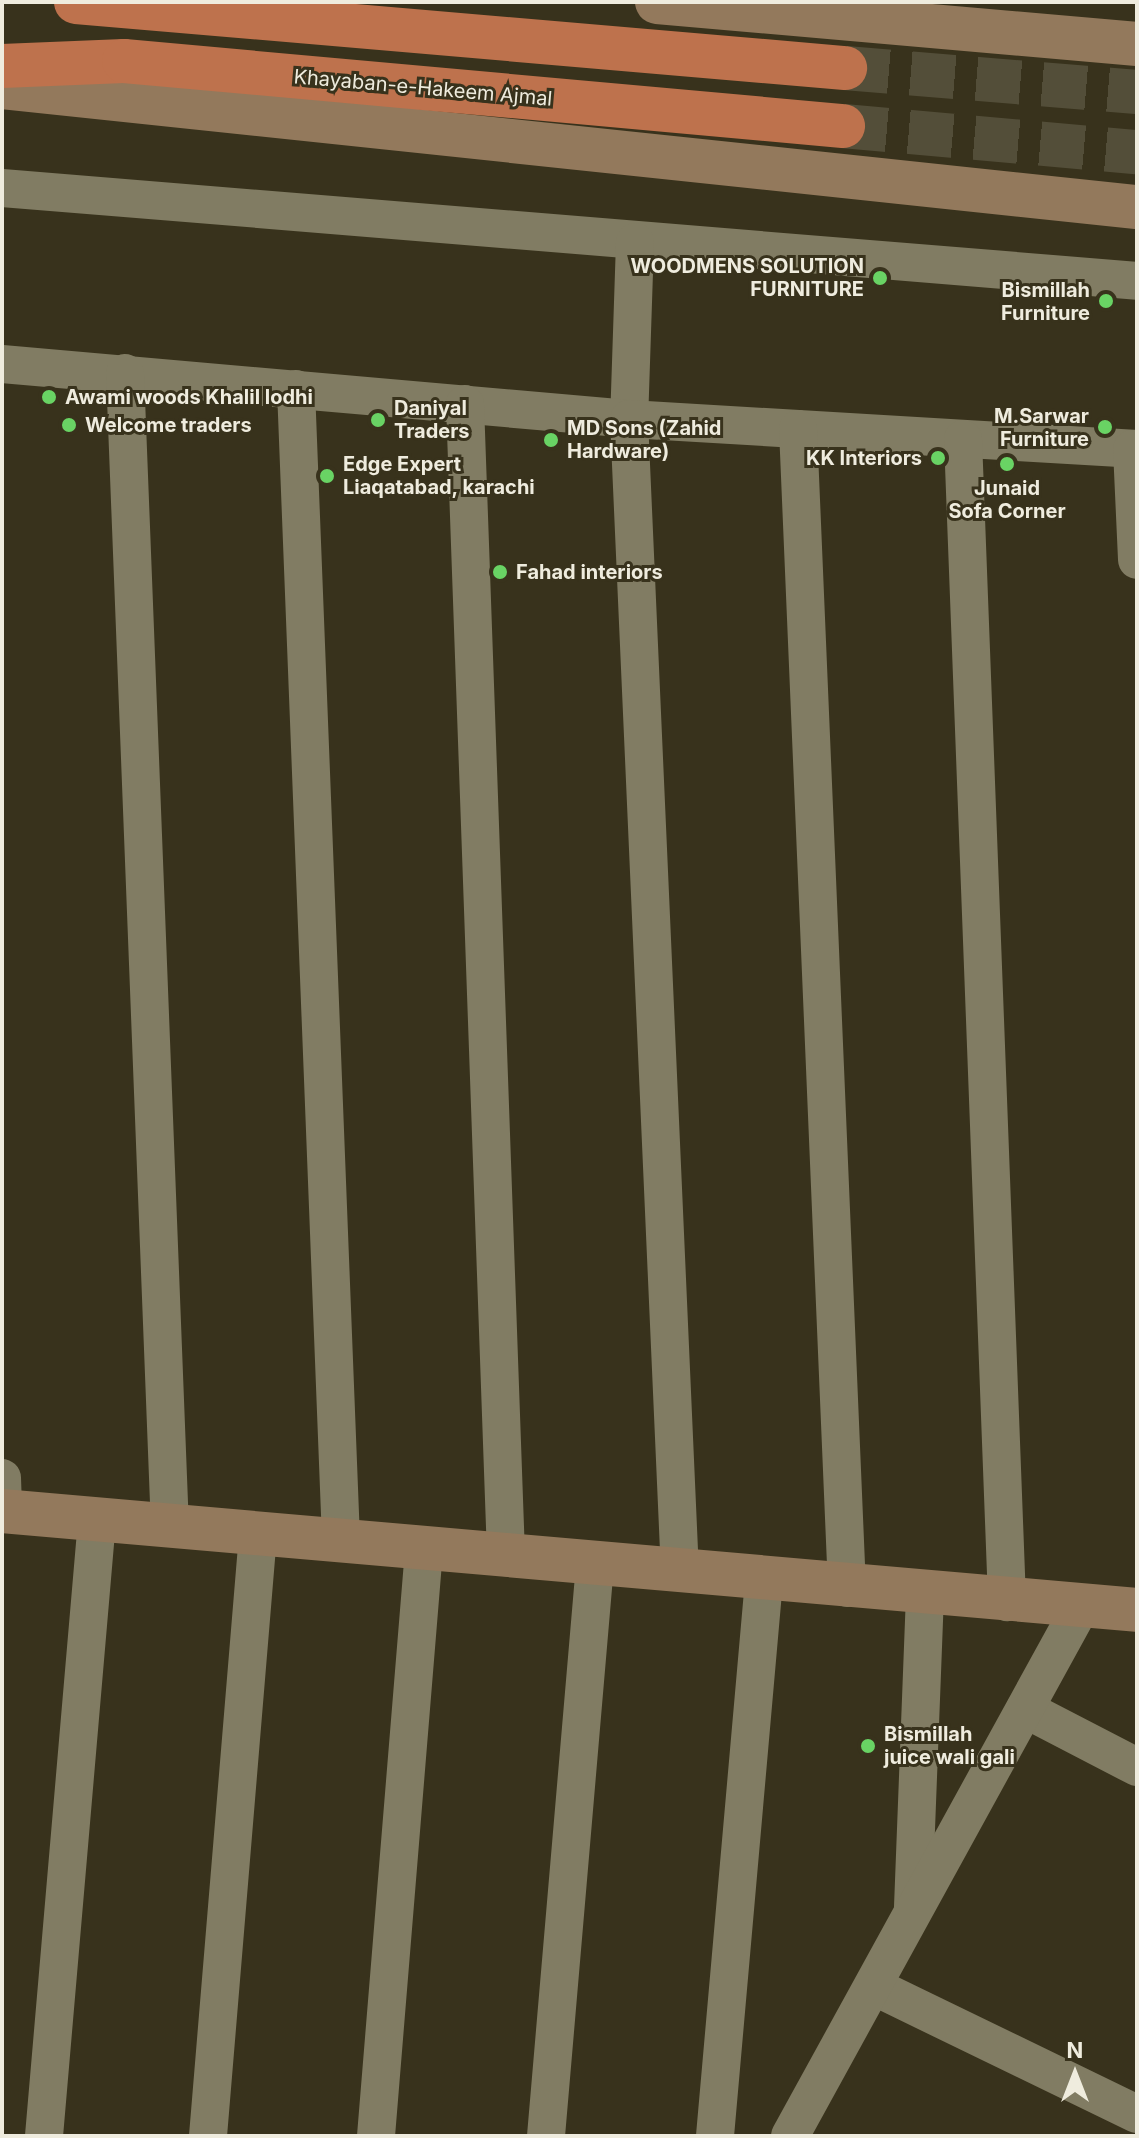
<!DOCTYPE html>
<html>
<head>
<meta charset="utf-8">
<style>
  body { margin:0 }
  #map { position:relative; width:1139px; height:2138px; overflow:hidden; background:#38321c; font-family:Inter,sans-serif }
  div>[style] { position:absolute }
  .highway-tunnel>* { height:44px; margin-top:-22px; transform-origin:0; background:repeating-linear-gradient(90deg,#534e39 0 44px,transparent 0 66px) }
  .street>* { height:38px; margin:-19px; padding:0 19px; transform-origin:19px; border-radius:19px; background:#817c63 }
  .secondary>* { height:44px; margin:-22px; padding:0 22px; transform-origin:22px; border-radius:22px; background:#93795c }
  .highway>* { height:44px; margin:-22px; padding:0 22px; transform-origin:22px; border-radius:22px; background:#be724d }
  .dots>* { width:22px; height:22px; translate:-50% -50%; box-sizing:border-box; border:4px solid #38321c; border-radius:50% }
  span { translate:-50% -50%; white-space:nowrap; text-align:center; line-height:1.15; -webkit-text-stroke:6px #38321c; paint-order:stroke }
  .street-label { font-size:20px; color:#efecde }
  .poi-label { font-size:20px; color:#efecde; font-weight:700 }
  .right { translate:-100% -50%; text-align:right }
  .left { translate:0 -50%; text-align:left }
  .frame { position:absolute; inset:0; border:4px solid #efecde; pointer-events:none }
  .north { position:absolute; left:1035px; top:2034px; width:80px; height:80px; -webkit-text-stroke:6px #38321c; paint-order:stroke; rotate:0deg; font-size:22px; font-weight:700; line-height:32px; text-align:center; color:#efecde }
  .north::after { content:''; display:block; margin:auto; width:28px; height:36px; background:#efecde; clip-path:polygon(50% 0,100% 100%,50% 72%,0 100%) }
</style>
</head>
<body>
<div id="map">
  <div class="highway-tunnel">
    <i style="left:845px;top:68px;width:293px;rotate:4.7deg"></i>
    <i style="left:843px;top:126px;width:295px;rotate:5.1deg"></i>
  </div>
  <div class="street">
    <i style="left:2px;top:188px;width:1139px;rotate:4.68deg"></i>
    <i style="left:635px;top:242px;width:177px;rotate:91.9deg"></i>
    <i style="left:629px;top:419px;width:1154px;rotate:87.47deg"></i>
    <i style="left:2px;top:364px;width:629px;rotate:5.01deg"></i>
    <i style="left:629px;top:419px;width:509px;rotate:3.38deg"></i>
    <i style="left:125px;top:373px;width:1155px;rotate:87.77deg"></i>
    <i style="left:296px;top:389px;width:1154px;rotate:87.76deg"></i>
    <i style="left:465px;top:404px;width:1154px;rotate:87.96deg"></i>
    <i style="left:798px;top:429px;width:1160px;rotate:87.58deg"></i>
    <i style="left:963px;top:439px;width:1164px;rotate:87.83deg"></i>
    <i style="left:1132px;top:449px;width:111px;rotate:87.4deg"></i>
    <i style="left:2px;top:1478px;width:33px;rotate:88deg"></i>
    <i style="left:1025px;top:1709px;width:126px;rotate:27.4deg"></i>
    <i style="left:913px;top:1907px;width:313px;rotate:-87.8deg"></i>
    <i style="left:873px;top:1986px;width:293px;rotate:25.9deg"></i>
    <i style="left:44px;top:2136px;width:618px;rotate:-85.08deg"></i>
    <i style="left:208px;top:2136px;width:604px;rotate:-85.25deg"></i>
    <i style="left:376px;top:2136px;width:588px;rotate:-85.32deg"></i>
    <i style="left:546px;top:2136px;width:573px;rotate:-85.1deg"></i>
    <i style="left:715px;top:2136px;width:558px;rotate:-84.96deg"></i>
    <i style="left:790px;top:2136px;width:602px;rotate:-61.22deg"></i>
  </div>
  <div class="secondary">
    <i style="left:657px;top:2px;width:482px;rotate:5deg"></i>
    <i style="left:2px;top:87px;width:1141px;rotate:6.04deg"></i>
    <i style="left:2px;top:1511px;width:1139px;rotate:4.98deg"></i>
  </div>
  <div class="highway">
    <i style="left:76px;top:2px;width:772px;rotate:4.91deg"></i>
    <i style="left:2px;top:66px;width:122px;rotate:-2.3deg"></i>
    <i style="left:124px;top:61px;width:722px;rotate:5.17deg"></i>
  </div>
  <div class="dots">
    <i style="left:880px;top:278px;background:#69d364"></i>
    <i style="left:1106px;top:301px;background:#69d364"></i>
    <i style="left:49px;top:397px;background:#69d364"></i>
    <i style="left:378px;top:420px;background:#69d364"></i>
    <i style="left:69px;top:425px;background:#69d364"></i>
    <i style="left:1105px;top:427px;background:#69d364"></i>
    <i style="left:551px;top:440px;background:#69d364"></i>
    <i style="left:938px;top:458px;background:#69d364"></i>
    <i style="left:1007px;top:464px;background:#69d364"></i>
    <i style="left:327px;top:476px;background:#69d364"></i>
    <i style="left:500px;top:572px;background:#69d364"></i>
    <i style="left:868px;top:1746px;background:#69d364"></i>
  </div>
  <div class="street-label">
    <span style="left:423px;top:88px;rotate:5deg">Khayaban-e-Hakeem Ajmal</span>
  </div>
  <div class="poi-label">
    <span class="right" style="left:864px;top:278px">WOODMENS SOLUTION<br>FURNITURE</span>
    <span class="right" style="left:1090px;top:302px">Bismillah<br>Furniture</span>
    <span class="left" style="left:65px;top:397px">Awami woods Khalil lodhi</span>
    <span class="left" style="left:394px;top:420px">Daniyal<br>Traders</span>
    <span class="right" style="left:1089px;top:428px">M.Sarwar<br>Furniture</span>
    <span class="left" style="left:85px;top:425px">Welcome traders</span>
    <span class="left" style="left:567px;top:440px">MD Sons (Zahid<br>Hardware)</span>
    <span class="right" style="left:922px;top:458px">KK Interiors</span>
    <span class="left" style="left:343px;top:476px">Edge Expert<br>Liaqatabad, karachi</span>
    <span style="left:1007px;top:500px">Junaid<br>Sofa Corner</span>
    <span class="left" style="left:516px;top:572px">Fahad interiors</span>
    <span class="left" style="left:884px;top:1746px">Bismillah<br>juice wali gali</span>
  </div>
  <div class="frame"></div>
  <div class="north">N</div>
</div>
</body>
</html>
